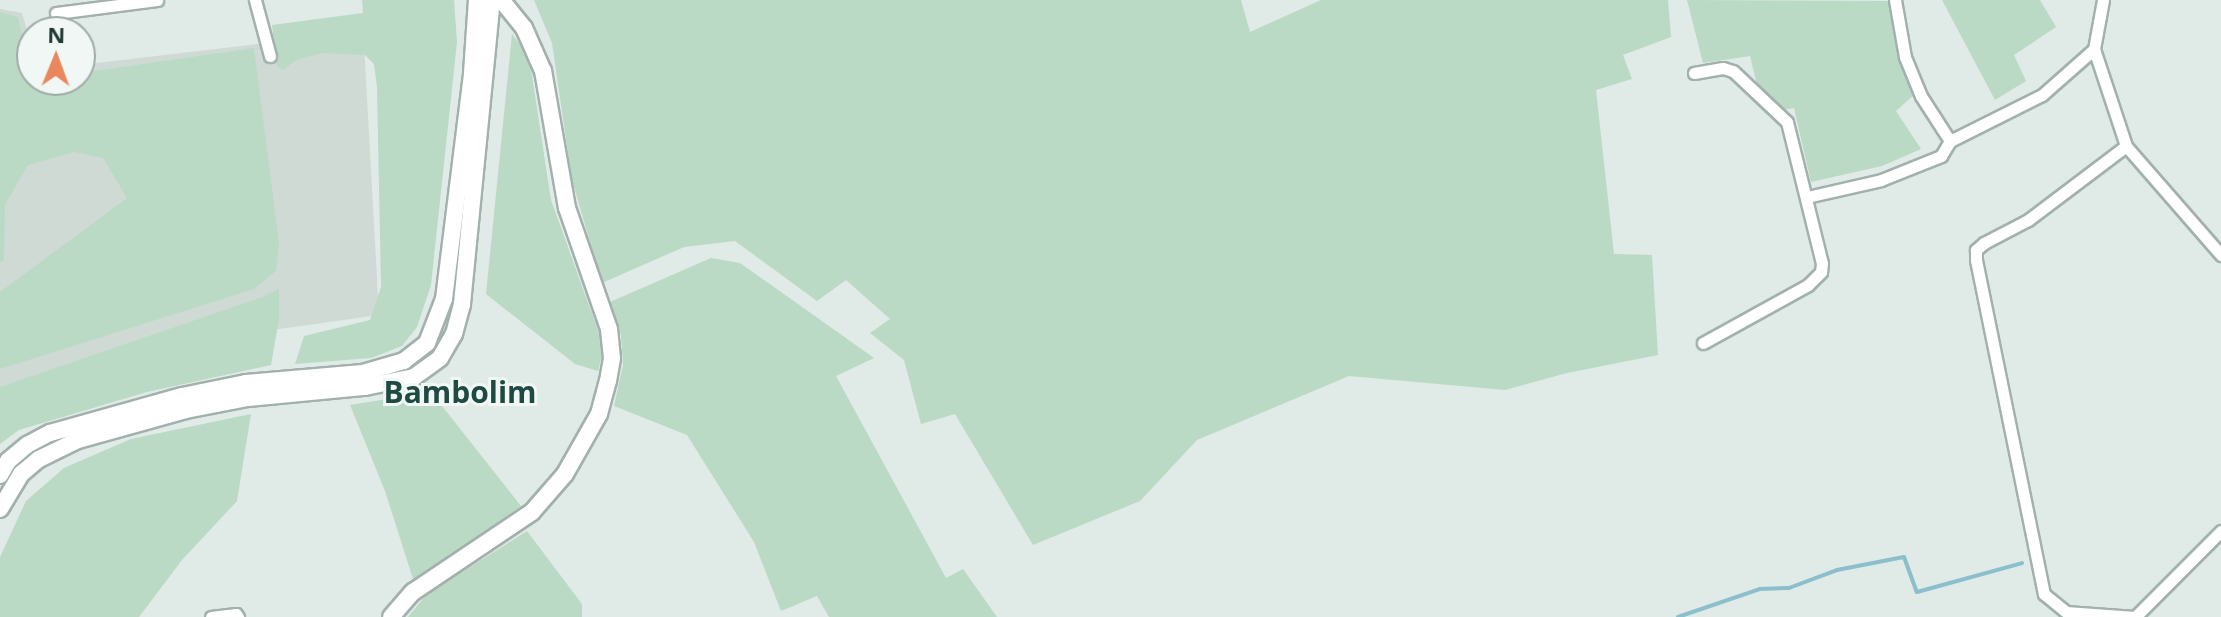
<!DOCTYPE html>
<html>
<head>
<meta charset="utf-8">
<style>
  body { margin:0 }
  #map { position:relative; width:2221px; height:617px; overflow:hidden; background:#e0eae6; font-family:"Open Sans",sans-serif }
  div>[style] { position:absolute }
  .built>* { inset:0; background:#cfdad5 }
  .green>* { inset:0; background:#badac5 }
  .stream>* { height:4px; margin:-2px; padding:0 2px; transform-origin:2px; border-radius:2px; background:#8bbfcc }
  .roads { filter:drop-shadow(2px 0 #a3b1ad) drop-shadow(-2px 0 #a3b1ad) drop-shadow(0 2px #a3b1ad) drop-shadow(0 -2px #a3b1ad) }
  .street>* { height:11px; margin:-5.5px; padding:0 5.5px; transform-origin:5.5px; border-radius:5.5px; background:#fff }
  .secondary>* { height:16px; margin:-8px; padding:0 8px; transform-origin:8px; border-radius:8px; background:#fff }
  span { translate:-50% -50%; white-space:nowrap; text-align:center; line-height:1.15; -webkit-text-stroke:6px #f0f7f4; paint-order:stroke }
  .district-label { font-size:30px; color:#1f4a42; font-weight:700 }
  .north { position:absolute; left:16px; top:16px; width:80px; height:80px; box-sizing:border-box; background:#f0f7f4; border:2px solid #9eaba7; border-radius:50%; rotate:1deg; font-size:22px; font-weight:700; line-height:32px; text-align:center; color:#223934 }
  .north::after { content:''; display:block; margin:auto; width:28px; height:36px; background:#e9885f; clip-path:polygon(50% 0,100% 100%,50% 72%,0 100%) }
</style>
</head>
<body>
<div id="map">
  <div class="built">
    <i style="clip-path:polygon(0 9px,22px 13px,32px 47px,32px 80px,80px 80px,80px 65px,274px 42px,364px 43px,379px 315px,265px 331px,0 419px)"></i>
  </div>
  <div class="green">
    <i style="clip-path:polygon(362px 0,454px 0,457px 42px,431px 285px,417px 327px,402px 346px,371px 358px,295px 364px,304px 336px,370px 320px,381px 287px,377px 87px,374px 64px,365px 55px,322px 53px,296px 60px,283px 70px,277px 66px,272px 25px,363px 13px)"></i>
    <i style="clip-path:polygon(534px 0,1241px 0,1250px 32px,1321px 0,1668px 0,1671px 37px,1623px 55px,1632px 79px,1596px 90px,1614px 254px,1652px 255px,1658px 355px,1567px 373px,1505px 390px,1349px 376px,1197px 440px,1140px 501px,1033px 545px,955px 414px,921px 424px,904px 360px,870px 333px,890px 319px,846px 280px,817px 301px,735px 241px,684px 247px,602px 283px,572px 180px,552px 43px)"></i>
    <i style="clip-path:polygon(1687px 0,1889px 1px,1898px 57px,1915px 94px,1896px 111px,1921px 149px,1882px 166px,1811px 182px,1794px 108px,1764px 113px,1750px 56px,1703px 63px)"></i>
    <i style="clip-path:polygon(1942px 0,2040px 0,2056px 27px,2014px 55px,2026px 81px,1995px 100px)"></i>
    <i style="clip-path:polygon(0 12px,18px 17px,32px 80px,80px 80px,80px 73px,254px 48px,279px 244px,276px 271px,254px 289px,0 369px,0 292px,127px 198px,103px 158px,74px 152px,28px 165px,5px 205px,4px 260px,0 263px)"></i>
    <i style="clip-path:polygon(512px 34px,529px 56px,551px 200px,604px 347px,598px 371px,575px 364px,486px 294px)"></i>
    <i style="clip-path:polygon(711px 258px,740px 263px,874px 358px,836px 376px,946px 578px,963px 569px,997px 617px,829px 617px,817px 596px,781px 611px,754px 542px,687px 435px,614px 406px,623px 365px,621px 335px,610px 302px)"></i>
    <i style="clip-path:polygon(279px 289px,279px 319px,271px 365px,147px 392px,19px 430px,0 444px,0 387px,260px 298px)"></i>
    <i style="clip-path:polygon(431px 392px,521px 506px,414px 582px,385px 491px,350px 405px)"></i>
    <i style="clip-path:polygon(251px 414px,237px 501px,182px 560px,139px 617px,0 617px,0 557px,26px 501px,64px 468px,131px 439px)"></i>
    <i style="clip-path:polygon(527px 531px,582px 604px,582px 617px,408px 617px,426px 595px)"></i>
  </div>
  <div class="stream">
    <i style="left:1678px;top:617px;width:87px;rotate:-18.9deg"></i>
    <i style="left:1760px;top:589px;width:29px;rotate:-2deg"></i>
    <i style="left:1789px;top:588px;width:51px;rotate:-20.6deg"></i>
    <i style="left:1837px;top:570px;width:68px;rotate:-11deg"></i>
    <i style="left:1904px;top:557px;width:37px;rotate:70deg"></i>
    <i style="left:1917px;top:592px;width:109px;rotate:-15.4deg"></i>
  </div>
  <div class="roads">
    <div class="street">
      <i style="left:255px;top:0;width:58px;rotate:75deg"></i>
      <i style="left:1895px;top:0;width:58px;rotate:80deg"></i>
      <i style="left:1905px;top:57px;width:42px;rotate:67.7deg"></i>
      <i style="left:1921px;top:96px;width:54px;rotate:57.2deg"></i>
      <i style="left:1950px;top:141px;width:103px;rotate:-26.6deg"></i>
      <i style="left:2042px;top:95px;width:69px;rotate:-41.5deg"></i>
      <i style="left:2103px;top:0;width:50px;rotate:100.4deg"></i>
      <i style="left:2094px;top:49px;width:102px;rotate:71.7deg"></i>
      <i style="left:2126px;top:146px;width:145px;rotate:48.9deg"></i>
      <i style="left:56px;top:13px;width:102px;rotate:-7.3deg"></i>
      <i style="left:1694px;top:73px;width:29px;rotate:-10deg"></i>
      <i style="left:1723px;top:68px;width:10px;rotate:17deg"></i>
      <i style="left:1733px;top:71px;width:74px;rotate:43.4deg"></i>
      <i style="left:1787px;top:122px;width:145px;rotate:76.1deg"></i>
      <i style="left:1822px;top:263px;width:9px;rotate:96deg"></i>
      <i style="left:1821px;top:272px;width:18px;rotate:135deg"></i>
      <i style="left:1808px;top:285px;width:120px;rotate:151.1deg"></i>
      <i style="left:2126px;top:146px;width:123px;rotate:142.9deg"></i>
      <i style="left:2028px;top:220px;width:50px;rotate:152.4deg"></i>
      <i style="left:1984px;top:243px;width:11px;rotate:139deg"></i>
      <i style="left:1976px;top:250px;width:10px;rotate:90deg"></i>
      <i style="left:1976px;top:260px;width:341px;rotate:78.5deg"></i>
      <i style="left:2044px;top:594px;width:28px;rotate:39deg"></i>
      <i style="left:2066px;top:612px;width:69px;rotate:4.1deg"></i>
      <i style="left:1807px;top:197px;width:76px;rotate:-12.9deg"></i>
      <i style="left:1881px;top:180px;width:65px;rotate:-21.8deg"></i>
      <i style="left:1941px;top:156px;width:17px;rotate:-59deg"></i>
      <i style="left:211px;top:617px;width:25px;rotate:-7deg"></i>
      <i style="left:236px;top:614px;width:4px;rotate:56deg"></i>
      <i style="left:2135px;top:617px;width:122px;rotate:-45deg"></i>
    </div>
    <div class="secondary">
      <i style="left:0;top:475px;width:16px;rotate:-60deg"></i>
      <i style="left:8px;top:461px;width:25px;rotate:-40deg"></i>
      <i style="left:27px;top:445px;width:26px;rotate:-28deg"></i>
      <i style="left:50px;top:433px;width:137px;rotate:-15.7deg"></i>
      <i style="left:182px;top:396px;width:65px;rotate:-11.5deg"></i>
      <i style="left:246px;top:383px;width:117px;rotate:-4.9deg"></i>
      <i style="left:363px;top:373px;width:43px;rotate:-16.3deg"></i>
      <i style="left:404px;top:361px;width:29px;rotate:-38deg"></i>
      <i style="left:427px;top:343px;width:47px;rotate:-68.9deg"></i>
      <i style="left:444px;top:299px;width:228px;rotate:-82.9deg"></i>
      <i style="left:472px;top:73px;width:73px;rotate:-86.1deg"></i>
      <i style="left:0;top:509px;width:41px;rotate:-59deg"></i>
      <i style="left:21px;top:474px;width:23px;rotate:-40deg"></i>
      <i style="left:39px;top:459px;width:43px;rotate:-26deg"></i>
      <i style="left:78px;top:440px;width:112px;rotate:-15.5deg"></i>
      <i style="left:186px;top:410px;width:63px;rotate:-11deg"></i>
      <i style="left:248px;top:398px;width:118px;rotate:-5.4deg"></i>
      <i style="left:365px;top:387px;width:50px;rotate:-11.5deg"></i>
      <i style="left:414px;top:377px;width:32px;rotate:-36deg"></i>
      <i style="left:440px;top:358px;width:28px;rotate:-60deg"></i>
      <i style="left:454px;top:334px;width:31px;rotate:-75deg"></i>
      <i style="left:462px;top:304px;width:305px;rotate:-84.4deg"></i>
      <i style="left:391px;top:617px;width:33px;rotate:-49deg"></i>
      <i style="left:413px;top:592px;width:143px;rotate:-33.9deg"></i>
      <i style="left:532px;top:512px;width:50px;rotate:-49deg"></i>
      <i style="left:565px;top:474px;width:69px;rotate:-60.5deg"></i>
      <i style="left:599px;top:414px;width:34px;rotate:-75deg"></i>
      <i style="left:608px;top:381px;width:23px;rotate:-80deg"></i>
      <i style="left:612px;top:358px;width:29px;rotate:-96deg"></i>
      <i style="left:609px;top:329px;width:128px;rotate:-109.1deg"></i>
      <i style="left:567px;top:208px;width:139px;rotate:-99.9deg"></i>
      <i style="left:543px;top:71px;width:47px;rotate:-113.8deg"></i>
      <i style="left:524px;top:28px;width:36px;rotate:-129deg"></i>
    </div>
  </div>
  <div class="district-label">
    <span style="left:460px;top:392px">Bambolim</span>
  </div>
  <div class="north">N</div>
</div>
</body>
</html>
